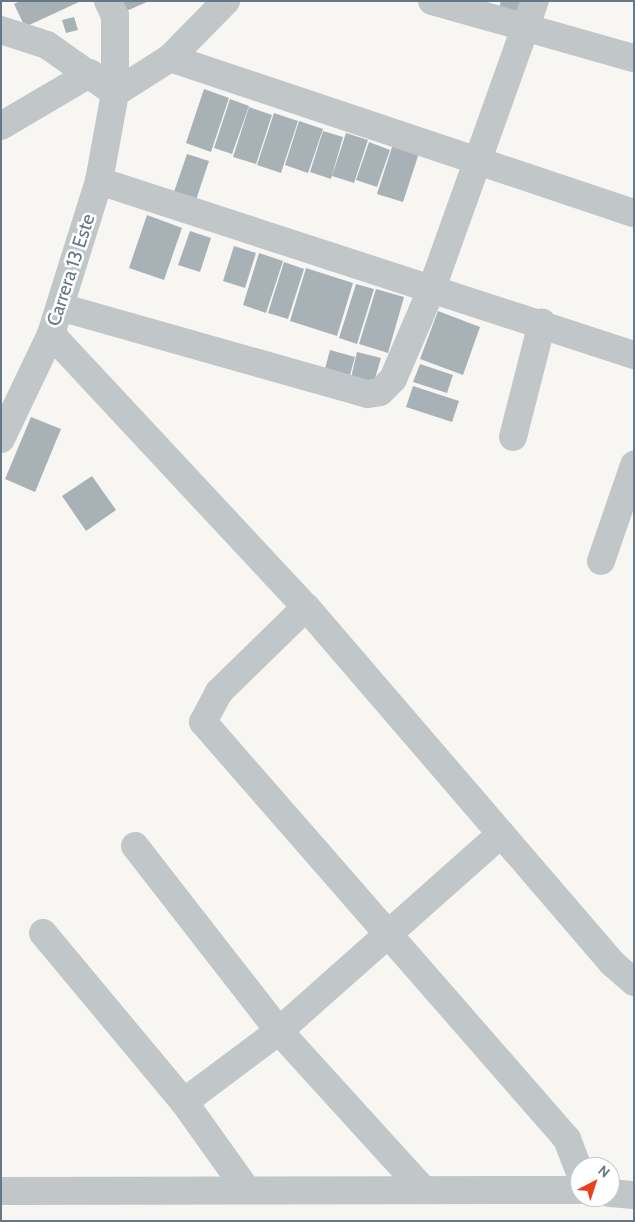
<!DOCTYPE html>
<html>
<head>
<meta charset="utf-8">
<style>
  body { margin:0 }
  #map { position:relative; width:635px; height:1222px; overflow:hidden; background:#f7f6f3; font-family:Cabin,sans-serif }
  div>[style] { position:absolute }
  .building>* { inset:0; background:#a8b2b6 }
  .minor>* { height:28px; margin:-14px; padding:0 14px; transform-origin:14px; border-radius:14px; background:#c1c7c9 }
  span { translate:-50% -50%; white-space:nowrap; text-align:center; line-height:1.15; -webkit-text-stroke:5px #fff; paint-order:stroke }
  .street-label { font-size:19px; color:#647985 }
  .frame { position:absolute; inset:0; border:2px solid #647985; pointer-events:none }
  .north { position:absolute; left:570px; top:1157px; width:50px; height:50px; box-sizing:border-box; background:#fff; border:1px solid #c1c9ce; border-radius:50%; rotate:40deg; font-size:14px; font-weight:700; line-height:20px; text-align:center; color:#647985 }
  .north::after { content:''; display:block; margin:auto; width:18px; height:22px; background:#eb401e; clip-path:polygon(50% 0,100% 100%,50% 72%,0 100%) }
</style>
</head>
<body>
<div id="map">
  <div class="building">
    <div style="clip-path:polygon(20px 1px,81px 1px,25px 27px,14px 4px)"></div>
    <div style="clip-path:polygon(116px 1px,149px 1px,122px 13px)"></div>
    <div style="clip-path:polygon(501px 1px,525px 1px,521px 13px,499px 8px)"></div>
    <div style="clip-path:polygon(74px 17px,78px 30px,66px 33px,62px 20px)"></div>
    <div style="clip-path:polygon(204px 89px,229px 98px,211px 152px,186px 143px)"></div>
    <div style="clip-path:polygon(230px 99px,249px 106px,232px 154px,214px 148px)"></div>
    <div style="clip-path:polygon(249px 107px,272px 115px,256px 164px,233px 157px)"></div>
    <div style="clip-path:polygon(274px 113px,298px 121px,281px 173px,257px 165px)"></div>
    <div style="clip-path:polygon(299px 121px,323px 129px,308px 173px,285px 165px)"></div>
    <div style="clip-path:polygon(323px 131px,343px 137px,331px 179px,310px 172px)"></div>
    <div style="clip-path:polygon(346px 133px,368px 140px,354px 183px,332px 176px)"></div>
    <div style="clip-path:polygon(369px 142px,390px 150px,377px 187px,356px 180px)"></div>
    <div style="clip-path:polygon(393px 144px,419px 153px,403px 202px,377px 194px)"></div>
    <div style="clip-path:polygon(187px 154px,209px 161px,196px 200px,174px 192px)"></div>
    <div style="clip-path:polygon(147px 215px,182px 228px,164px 280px,129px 268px)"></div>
    <div style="clip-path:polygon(190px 231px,211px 238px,200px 272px,178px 265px)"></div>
    <div style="clip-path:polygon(234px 246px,256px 253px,245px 288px,223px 281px)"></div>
    <div style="clip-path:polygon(259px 253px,283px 261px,266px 313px,243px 305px)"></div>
    <div style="clip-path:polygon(284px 262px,304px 269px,288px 319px,268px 313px)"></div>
    <div style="clip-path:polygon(306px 268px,353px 283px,337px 336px,290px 321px)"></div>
    <div style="clip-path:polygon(356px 284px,374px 289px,357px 344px,339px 338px)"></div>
    <div style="clip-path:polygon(376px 289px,404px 297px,388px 353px,359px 344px)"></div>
    <div style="clip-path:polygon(438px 311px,480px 327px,463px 375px,420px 359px)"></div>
    <div style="clip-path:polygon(330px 350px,355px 357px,347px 386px,322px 380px)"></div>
    <div style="clip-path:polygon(357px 352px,381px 358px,371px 392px,349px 386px)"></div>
    <div style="clip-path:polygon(420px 364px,453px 375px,447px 393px,413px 382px)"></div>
    <div style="clip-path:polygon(413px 386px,459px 401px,452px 422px,406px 407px)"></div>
    <div style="clip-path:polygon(31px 417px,61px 429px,35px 492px,5px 479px)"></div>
    <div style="clip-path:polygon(92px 476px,116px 510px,86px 531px,62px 496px)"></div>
  </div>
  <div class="minor">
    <div style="left:432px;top:1px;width:210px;rotate:15.8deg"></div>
    <div style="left:1px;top:30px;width:48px;rotate:18.1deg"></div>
    <div style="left:47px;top:45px;width:83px;rotate:35.2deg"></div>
    <div style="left:170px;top:58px;width:489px;rotate:18.5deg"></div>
    <div style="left:115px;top:93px;width:65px;rotate:-32.5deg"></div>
    <div style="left:170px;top:58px;width:80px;rotate:-45.5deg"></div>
    <div style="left:1px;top:126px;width:104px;rotate:-30.5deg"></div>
    <div style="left:99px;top:181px;width:563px;rotate:18.02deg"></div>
    <div style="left:60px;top:307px;width:320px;rotate:15.8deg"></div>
    <div style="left:368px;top:394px;width:12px;rotate:-9deg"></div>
    <div style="left:380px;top:392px;width:18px;rotate:-45deg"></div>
    <div style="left:393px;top:379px;width:99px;rotate:-66.8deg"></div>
    <div style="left:432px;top:288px;width:305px;rotate:-70.3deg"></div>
    <div style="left:51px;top:334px;width:374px;rotate:47deg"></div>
    <div style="left:306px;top:607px;width:469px;rotate:49.3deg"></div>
    <div style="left:612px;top:963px;width:29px;rotate:41deg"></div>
    <div style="left:513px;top:437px;width:118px;rotate:-75.7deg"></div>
    <div style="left:1px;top:439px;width:116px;rotate:-64.5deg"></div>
    <div style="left:51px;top:334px;width:160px;rotate:-72.6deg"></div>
    <div style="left:99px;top:181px;width:89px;rotate:-79.7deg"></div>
    <div style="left:115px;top:93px;width:77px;rotate:-90deg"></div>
    <div style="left:115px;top:16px;width:17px;rotate:-115deg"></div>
    <div style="left:601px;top:561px;width:102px;rotate:-71deg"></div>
    <div style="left:306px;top:607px;width:122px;rotate:135.7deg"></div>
    <div style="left:219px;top:692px;width:34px;rotate:118deg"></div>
    <div style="left:203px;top:722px;width:554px;rotate:48.88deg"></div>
    <div style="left:567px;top:1139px;width:36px;rotate:69deg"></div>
    <div style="left:135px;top:846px;width:234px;rotate:52.1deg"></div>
    <div style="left:279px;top:1031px;width:212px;rotate:47.7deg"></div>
    <div style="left:43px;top:933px;width:220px;rotate:50.2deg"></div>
    <div style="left:184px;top:1102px;width:107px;rotate:54.5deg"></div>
    <div style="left:184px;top:1102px;width:119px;rotate:-36.8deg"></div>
    <div style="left:279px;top:1031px;width:297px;rotate:-41.6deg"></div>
    <div style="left:1px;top:1191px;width:579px;rotate:-0.1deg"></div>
    <div style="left:610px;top:1193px;width:24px;rotate:5deg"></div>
  </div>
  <div class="street-label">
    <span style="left:71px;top:270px;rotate:-72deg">Carrera 13 Este</span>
  </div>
  <div class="frame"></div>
  <div class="north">N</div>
</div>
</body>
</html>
